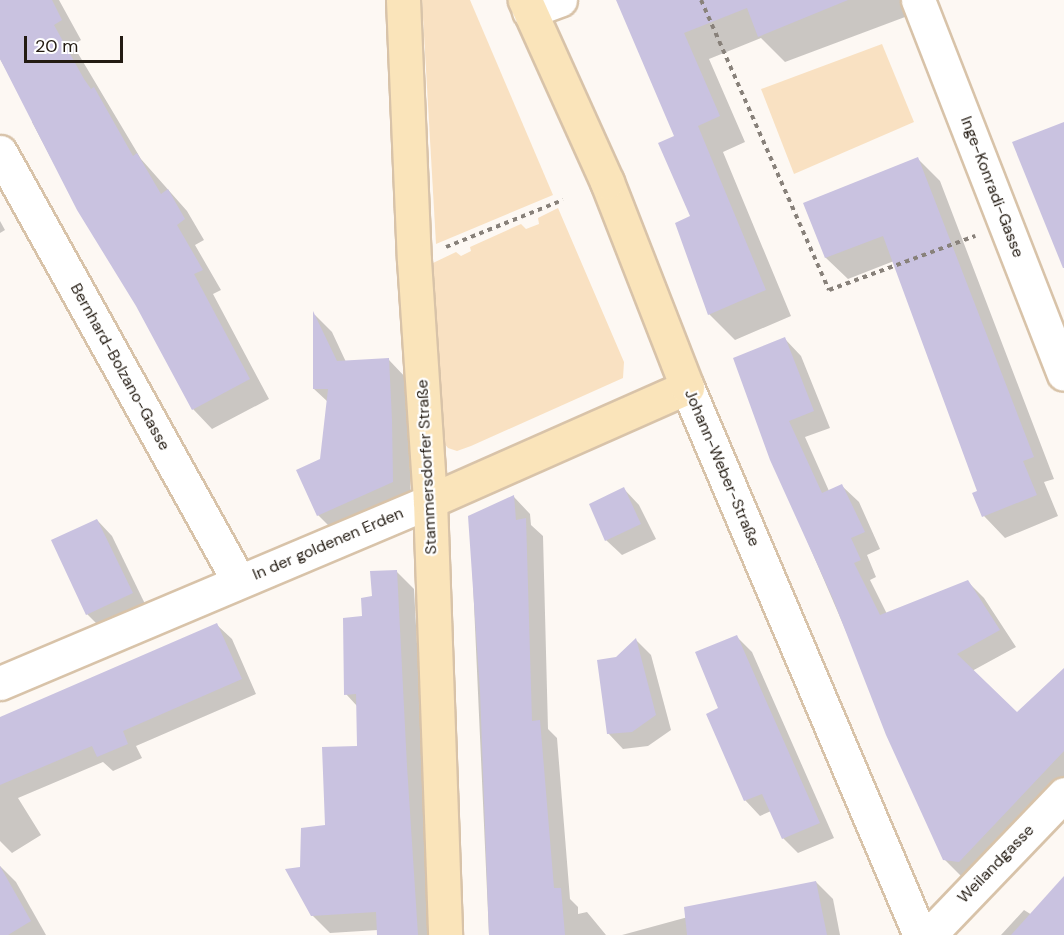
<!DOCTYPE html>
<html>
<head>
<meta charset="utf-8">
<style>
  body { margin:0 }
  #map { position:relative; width:1064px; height:935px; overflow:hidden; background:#fdf8f3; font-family:"DM Sans",sans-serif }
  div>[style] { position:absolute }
  .green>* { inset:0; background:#f9e1c2 }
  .shadow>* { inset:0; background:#0003 }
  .building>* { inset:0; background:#c9c2e0 }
  .path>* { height:4px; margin-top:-2px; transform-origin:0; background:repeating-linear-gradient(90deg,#88817a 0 4.5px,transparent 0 9px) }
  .roads { filter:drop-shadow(2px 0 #d8c3a9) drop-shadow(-2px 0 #d8c3a9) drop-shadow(0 2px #d8c3a9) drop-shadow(0 -2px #d8c3a9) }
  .minor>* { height:33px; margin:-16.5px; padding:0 16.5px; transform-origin:16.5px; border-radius:16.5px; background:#fff }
  .tertiary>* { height:33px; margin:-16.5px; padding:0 16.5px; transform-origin:16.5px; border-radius:16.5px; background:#fff }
  .secondary>* { height:33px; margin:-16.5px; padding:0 16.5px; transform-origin:16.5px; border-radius:16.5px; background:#fae4ba }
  span { translate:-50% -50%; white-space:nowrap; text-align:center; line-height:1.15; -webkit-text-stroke:4.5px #fff; paint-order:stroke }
  .street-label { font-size:16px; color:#231b12 }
  .scale { position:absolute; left:24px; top:36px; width:99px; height:27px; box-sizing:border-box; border:3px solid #231b12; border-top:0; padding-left:8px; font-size:18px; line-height:21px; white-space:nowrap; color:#231b12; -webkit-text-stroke:4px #fff; paint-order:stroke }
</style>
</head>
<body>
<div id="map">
  <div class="green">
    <div style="clip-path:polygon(422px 0,470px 0,553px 195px,436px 244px)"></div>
    <div style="clip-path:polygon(882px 44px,914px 122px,794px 174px,761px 89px)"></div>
    <div style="clip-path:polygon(558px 208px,624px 362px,623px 378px,471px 446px,457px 451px,448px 448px,443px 442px,433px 263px,456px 252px,461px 256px,471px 251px,470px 247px,521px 224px,526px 229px,539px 224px,538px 218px)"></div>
  </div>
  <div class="shadow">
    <div style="clip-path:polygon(0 0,59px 0,81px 40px,73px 45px,141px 159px,187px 211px,204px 240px,195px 245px,221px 290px,213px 294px,269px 399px,212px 429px,193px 409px,137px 305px,78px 209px,32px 122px,35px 120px,0 59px)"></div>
    <div style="clip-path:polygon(618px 0,908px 0,913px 14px,785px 62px,761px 38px,709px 59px,745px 142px,723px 152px,791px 316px,735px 340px,709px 314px,676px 136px)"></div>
    <div style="clip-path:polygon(918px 159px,940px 181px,1054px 479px,1044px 482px,1058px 516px,1005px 538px,984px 516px,979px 492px,894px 261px,848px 279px,826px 258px,805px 204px)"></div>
    <div style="clip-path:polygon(0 221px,5px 230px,0 233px)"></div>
    <div style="clip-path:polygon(315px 315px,332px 332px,346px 362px,389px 360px,407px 379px,411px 501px,336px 533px,318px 515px,328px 402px,314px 389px)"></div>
    <div style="clip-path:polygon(785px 339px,801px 356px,830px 428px,805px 437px,829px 491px,842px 486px,859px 502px,880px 549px,867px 555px,876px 577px,870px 580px,887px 614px,968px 582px,984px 598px,1016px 647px,972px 671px,1017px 714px,1064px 670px,1064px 786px,976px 878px,961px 876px,944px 859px,772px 459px)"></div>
    <div style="clip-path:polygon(624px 489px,639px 505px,656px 539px,622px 555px,606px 540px)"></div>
    <div style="clip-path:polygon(514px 497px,530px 514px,531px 525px,543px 536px,548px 729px,557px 738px,570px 899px,578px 907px,578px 914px,587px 912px,606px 935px,489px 935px,470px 517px)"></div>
    <div style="clip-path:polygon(97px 520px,112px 536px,147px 608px,102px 629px,87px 614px)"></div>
    <div style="clip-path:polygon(396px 571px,414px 589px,433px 935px,378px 935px,378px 930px,330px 933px,312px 915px,301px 868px,327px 827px,359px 747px,357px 706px,346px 694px,364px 617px,373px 597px)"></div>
    <div style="clip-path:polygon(217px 625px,232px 639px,256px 694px,136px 746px,142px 758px,113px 771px,103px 762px,18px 798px,41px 835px,12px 853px,0 841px,0 719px)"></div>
    <div style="clip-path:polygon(737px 637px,752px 652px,834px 838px,798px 853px,783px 838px,771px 811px,760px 816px,745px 800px)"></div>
    <div style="clip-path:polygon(636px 640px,651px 655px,671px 730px,648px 746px,623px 749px,608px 733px,616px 658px)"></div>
    <div style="clip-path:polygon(0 866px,16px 882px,46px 935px,0 935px)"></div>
    <div style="clip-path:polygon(1064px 879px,1064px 935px,1001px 935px,1024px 910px,1032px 915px)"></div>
    <div style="clip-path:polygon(816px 882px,833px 899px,840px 935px,622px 935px)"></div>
  </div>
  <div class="building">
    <div style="clip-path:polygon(0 0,52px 0,62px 20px,54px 25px,84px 79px,91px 89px,94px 87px,133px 156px,137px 153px,161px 194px,168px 189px,185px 219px,177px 225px,203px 270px,194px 274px,250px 379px,192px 410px,136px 306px,77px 210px,0 59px)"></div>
    <div style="clip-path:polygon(616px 0,848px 0,758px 37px,747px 8px,684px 33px,720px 116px,698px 126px,766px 290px,708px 315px,675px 223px,690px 216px,658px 143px,674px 136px)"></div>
    <div style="clip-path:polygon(1064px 122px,1064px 268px,1063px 268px,1012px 142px)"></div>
    <div style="clip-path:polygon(918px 157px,1034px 457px,1023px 461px,1037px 495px,982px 517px,972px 493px,977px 491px,883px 236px,825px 258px,803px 203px)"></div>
    <div style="clip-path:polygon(313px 311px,337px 361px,389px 358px,392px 420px,393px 482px,317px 516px,296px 470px,320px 459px,328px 389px,313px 389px)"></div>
    <div style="clip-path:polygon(785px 337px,814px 411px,789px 421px,822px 493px,842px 484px,865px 532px,851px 538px,861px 560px,854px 563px,880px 615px,968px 580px,1000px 630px,957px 654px,1017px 712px,1064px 668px,1064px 751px,959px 862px,943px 860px,886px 735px,833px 599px,770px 460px,733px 358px)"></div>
    <div style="clip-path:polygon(624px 487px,641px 524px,605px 541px,589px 504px)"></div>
    <div style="clip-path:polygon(514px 495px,516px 520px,526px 518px,532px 721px,540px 720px,554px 888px,561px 888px,565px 935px,489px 935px,480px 691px,468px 516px)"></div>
    <div style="clip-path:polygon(97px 519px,133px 593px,86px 615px,51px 540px)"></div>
    <div style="clip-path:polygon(397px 570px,407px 766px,418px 935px,377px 935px,376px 912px,311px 916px,285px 869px,300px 867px,301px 828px,325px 825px,322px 747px,357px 746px,356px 694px,344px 695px,343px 618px,362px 616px,361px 598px,372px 596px,370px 571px)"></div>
    <div style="clip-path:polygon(217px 623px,242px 679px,123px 731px,128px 744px,97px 757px,92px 746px,0 785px,0 717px)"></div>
    <div style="clip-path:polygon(737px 635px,820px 823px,782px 839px,762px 794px,744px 801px,706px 714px,718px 708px,695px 652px)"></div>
    <div style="clip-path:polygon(636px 638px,656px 715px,632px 732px,607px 734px,597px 660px,616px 657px)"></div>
    <div style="clip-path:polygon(0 866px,31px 921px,8px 935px,0 935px)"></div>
    <div style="clip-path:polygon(1064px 876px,1064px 935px,1011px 935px)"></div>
    <div style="clip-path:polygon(816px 881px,827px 935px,687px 935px,684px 907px)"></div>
  </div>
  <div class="path">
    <div style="left:701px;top:0;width:317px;rotate:66.2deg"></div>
    <div style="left:829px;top:290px;width:156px;rotate:-20.3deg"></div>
    <div style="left:446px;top:247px;width:126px;rotate:-21.9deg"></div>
  </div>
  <div class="roads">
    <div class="minor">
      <div style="left:918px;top:0;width:401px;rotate:68.7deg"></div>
      <div style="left:529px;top:11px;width:33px;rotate:-20deg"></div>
      <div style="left:0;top:152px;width:491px;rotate:60.9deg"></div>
      <div style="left:0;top:683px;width:467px;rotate:-22.9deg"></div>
      <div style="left:929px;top:935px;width:195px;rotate:-46.2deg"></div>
    </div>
    <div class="tertiary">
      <div style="left:687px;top:387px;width:595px;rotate:66.97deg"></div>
    </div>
    <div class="secondary">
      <div style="left:403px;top:0;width:260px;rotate:87.6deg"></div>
      <div style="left:414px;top:260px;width:242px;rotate:86.2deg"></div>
      <div style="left:430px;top:501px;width:434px;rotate:88deg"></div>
      <div style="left:430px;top:501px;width:281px;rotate:-23.9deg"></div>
      <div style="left:687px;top:387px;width:220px;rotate:-111.3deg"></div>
      <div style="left:607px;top:182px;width:200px;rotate:-114.3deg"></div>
    </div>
  </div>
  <div class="street-label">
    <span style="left:992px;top:187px;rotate:69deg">Inge-Konradi-Gasse</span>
    <span style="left:120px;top:367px;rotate:61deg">Bernhard-Bolzano-Gasse</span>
    <span style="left:427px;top:467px;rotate:-93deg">Stammersdorfer Straße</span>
    <span style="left:722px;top:468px;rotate:67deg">Johann-Weber-Straße</span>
    <span style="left:328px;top:544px;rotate:-23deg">In der goldenen Erden</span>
    <span style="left:996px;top:864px;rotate:-46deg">Weilandgasse</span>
  </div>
  <div class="scale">20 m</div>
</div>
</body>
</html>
